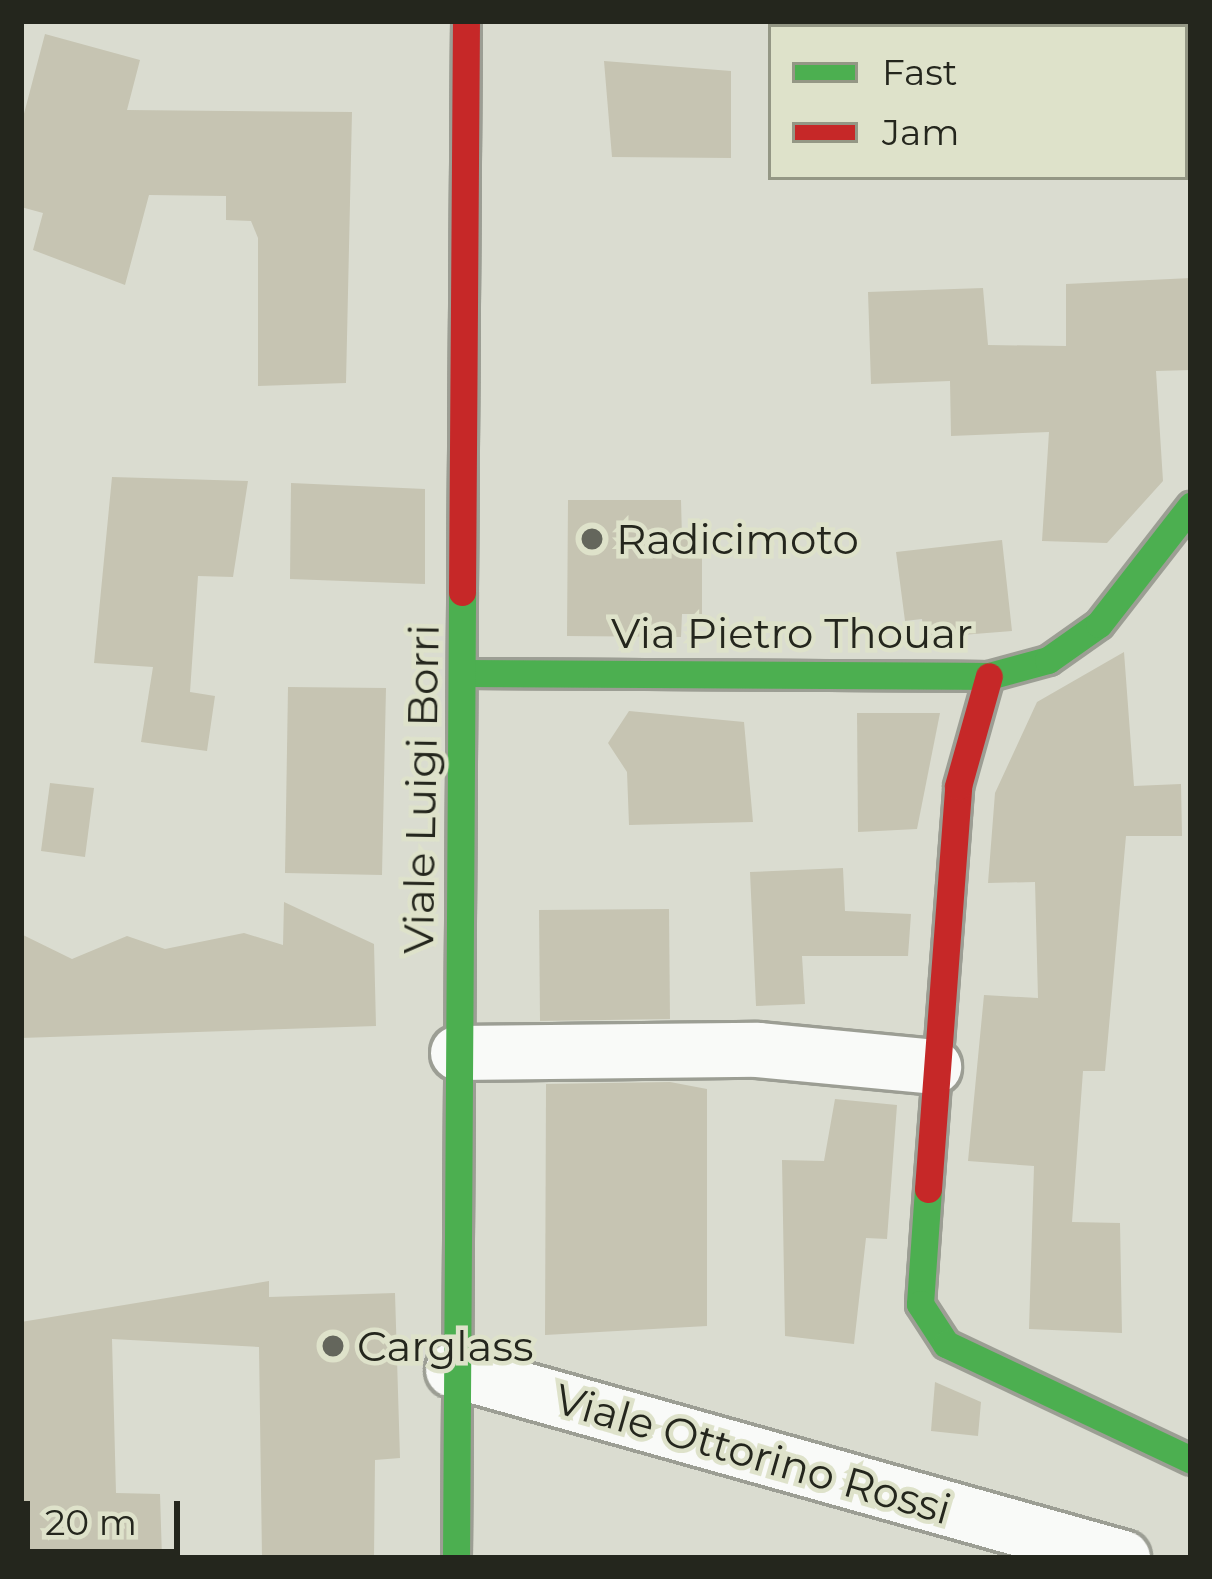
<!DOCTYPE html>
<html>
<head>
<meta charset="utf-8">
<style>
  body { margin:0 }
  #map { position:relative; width:1212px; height:1579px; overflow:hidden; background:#dadcd0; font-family:Montserrat,sans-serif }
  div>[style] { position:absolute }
  .building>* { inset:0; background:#c6c4b2 }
  .roads { filter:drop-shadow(3px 0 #9c9e94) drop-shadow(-3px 0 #9c9e94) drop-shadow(0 3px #9c9e94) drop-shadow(0 -3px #9c9e94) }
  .street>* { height:54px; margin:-27px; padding:0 27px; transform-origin:27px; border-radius:27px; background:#f9faf8 }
  .fast>* { height:27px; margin:-13.5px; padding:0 13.5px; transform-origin:13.5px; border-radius:13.5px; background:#4caf50 }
  .jam>* { height:27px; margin:-13.5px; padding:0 13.5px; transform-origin:13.5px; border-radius:13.5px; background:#c62828 }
  .dots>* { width:33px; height:33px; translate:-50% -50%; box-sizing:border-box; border:6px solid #dee2ca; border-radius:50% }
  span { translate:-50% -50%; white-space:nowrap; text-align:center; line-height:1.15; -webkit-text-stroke:9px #dee2ca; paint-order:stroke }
  .poi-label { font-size:42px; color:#24261d }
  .left { translate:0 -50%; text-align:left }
  .street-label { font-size:42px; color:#24261d }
  .frame { position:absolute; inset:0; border:24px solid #24261d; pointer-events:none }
  .legend { position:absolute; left:768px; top:24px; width:420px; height:156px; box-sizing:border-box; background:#dee2ca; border:3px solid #949785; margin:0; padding:15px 21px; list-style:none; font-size:36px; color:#24261d }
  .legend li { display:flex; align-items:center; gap:24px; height:60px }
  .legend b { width:60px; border:3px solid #949785 }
  .scale { position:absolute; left:24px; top:1501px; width:156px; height:54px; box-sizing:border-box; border:6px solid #24261d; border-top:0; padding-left:15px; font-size:36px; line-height:42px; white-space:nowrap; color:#24261d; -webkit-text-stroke:9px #dee2ca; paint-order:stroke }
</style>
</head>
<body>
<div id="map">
  <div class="building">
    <div style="clip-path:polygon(45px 34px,140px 60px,127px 110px,352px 112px,346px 383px,258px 386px,258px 238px,251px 221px,226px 220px,226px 196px,149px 195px,125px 285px,33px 250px,43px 213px,21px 207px,21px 125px)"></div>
    <div style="clip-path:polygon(604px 61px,731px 71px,731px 158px,612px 157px)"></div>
    <div style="clip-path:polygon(1191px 278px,1191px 370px,1156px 371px,1163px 481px,1107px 543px,1042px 541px,1049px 432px,951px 436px,950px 381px,871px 384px,868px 292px,983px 288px,988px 345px,1066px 346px,1066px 284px)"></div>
    <div style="clip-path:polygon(112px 477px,248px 481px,233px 577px,198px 576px,190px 692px,215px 696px,207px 751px,141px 742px,153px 667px,94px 663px)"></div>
    <div style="clip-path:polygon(291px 483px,425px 489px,425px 584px,290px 579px)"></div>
    <div style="clip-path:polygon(568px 500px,681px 500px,682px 538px,702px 538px,702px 614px,682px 614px,681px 637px,567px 636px)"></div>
    <div style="clip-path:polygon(1002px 540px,1012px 631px,924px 638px,922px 619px,905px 621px,896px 552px)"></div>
    <div style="clip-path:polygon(1124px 652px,1134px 786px,1181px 784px,1182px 836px,1126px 836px,1105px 1071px,1083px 1071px,1072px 1222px,1120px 1223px,1122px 1333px,1029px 1329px,1034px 1166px,968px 1161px,984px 995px,1038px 998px,1035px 882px,988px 883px,995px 793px,1037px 702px)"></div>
    <div style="clip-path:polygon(288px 687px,386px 688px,382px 875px,285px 873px)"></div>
    <div style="clip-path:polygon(629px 711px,744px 722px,753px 822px,629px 825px,627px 772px,608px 743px)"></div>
    <div style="clip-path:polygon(857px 713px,940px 713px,917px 829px,858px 832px)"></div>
    <div style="clip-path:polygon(50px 783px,94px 788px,85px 857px,41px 851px)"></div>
    <div style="clip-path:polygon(843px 868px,845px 911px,911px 914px,908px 956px,802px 956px,805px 1004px,756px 1006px,750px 872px)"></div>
    <div style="clip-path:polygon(284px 902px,374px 944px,376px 1026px,21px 1038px,21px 934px,72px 959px,127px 936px,165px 949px,244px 933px,283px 945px)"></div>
    <div style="clip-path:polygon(669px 909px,670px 1019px,540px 1021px,539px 910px)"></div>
    <div style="clip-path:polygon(670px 1082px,707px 1089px,707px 1326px,545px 1335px,546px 1084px)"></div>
    <div style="clip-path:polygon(835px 1099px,897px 1105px,887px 1239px,866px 1238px,854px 1344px,785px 1336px,782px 1160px,824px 1161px)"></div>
    <div style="clip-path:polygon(269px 1281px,269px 1297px,395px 1293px,400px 1458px,375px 1460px,374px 1558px,262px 1558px,259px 1347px,112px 1339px,116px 1493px,160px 1494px,162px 1558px,21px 1558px,21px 1322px)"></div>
    <div style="clip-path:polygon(935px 1382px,981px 1402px,978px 1436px,931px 1431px)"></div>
  </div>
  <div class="roads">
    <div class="street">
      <div style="left:458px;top:1053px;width:300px;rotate:-0.6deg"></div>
      <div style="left:758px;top:1050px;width:177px;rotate:5.5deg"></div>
      <div style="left:453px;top:1370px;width:696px;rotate:15.67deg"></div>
    </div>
    <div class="fast">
      <div style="left:465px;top:673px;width:524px;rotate:0.33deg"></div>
      <div style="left:989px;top:676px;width:61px;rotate:-15.2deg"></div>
      <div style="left:1048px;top:660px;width:62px;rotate:-35.2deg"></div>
      <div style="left:1099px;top:624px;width:150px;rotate:-52.1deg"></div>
      <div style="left:928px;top:1189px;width:115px;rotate:94deg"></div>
      <div style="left:920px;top:1304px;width:48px;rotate:57deg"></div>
      <div style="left:946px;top:1344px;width:271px;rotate:25.3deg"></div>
      <div style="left:456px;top:1558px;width:966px;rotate:-89.64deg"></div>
    </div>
    <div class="jam">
      <div style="left:462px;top:592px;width:571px;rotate:-89.6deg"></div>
      <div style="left:928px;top:1189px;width:404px;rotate:-85.7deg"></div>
      <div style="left:958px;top:786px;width:114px;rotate:-74.3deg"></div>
    </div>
  </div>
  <div class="dots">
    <div style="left:592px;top:539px;background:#64665c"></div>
    <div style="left:333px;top:1346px;background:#64665c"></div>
  </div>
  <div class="poi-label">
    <span class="left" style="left:616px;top:539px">Radicimoto</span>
    <span class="left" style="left:357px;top:1346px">Carglass</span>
  </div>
  <div class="street-label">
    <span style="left:792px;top:633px">Via Pietro Thouar</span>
    <span style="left:421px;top:789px;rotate:-89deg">Viale Luigi Borri</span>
    <span style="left:753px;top:1454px;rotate:16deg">Viale Ottorino Rossi</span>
  </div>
  <div class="frame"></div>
  <ul class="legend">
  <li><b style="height:15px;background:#4caf50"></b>Fast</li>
  <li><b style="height:15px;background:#c62828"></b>Jam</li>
  </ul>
  <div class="scale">20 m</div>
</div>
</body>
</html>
